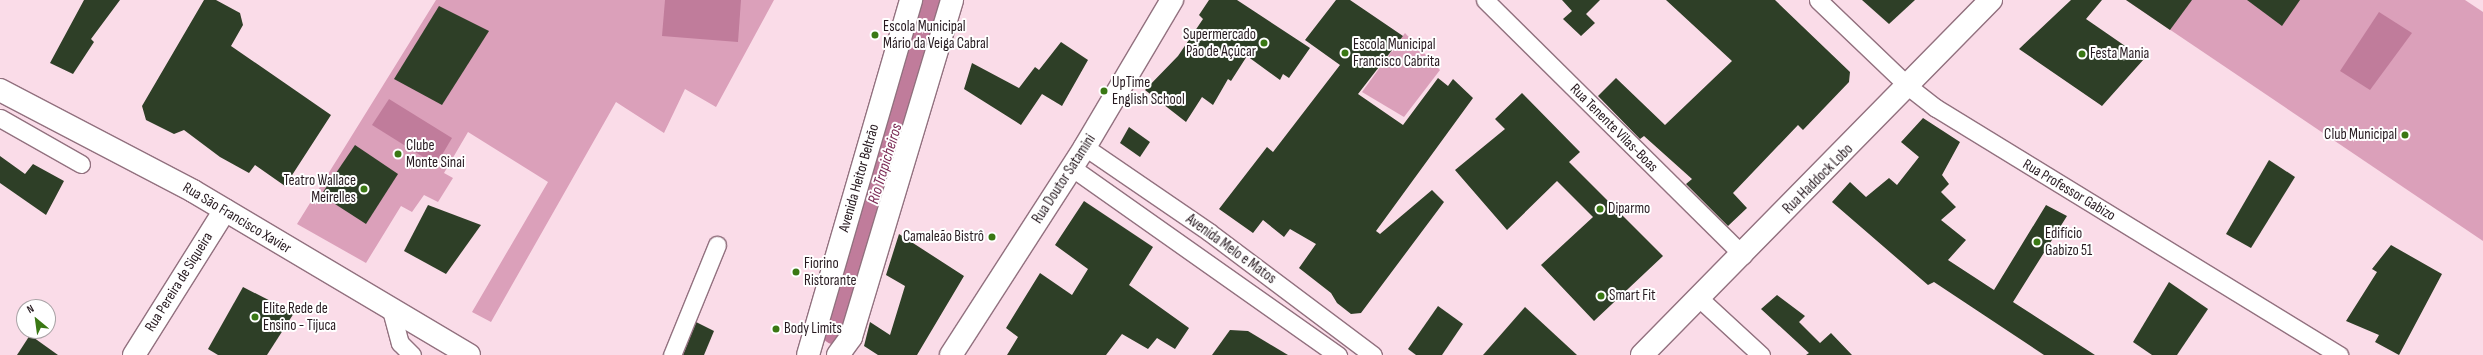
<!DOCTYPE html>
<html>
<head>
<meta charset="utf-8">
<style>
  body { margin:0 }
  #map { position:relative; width:2483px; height:355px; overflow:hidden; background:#fadce8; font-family:"Sofia Sans Condensed",sans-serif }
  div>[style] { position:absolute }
  .green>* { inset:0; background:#dba0ba }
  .water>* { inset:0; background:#c07c9b }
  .river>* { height:36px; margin:-18px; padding:0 18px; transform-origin:18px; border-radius:18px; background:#c07c9b }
  .building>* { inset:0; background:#2e3f27 }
  .roads { filter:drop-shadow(1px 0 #92717f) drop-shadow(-1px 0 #92717f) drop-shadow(0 1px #92717f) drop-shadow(0 -1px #92717f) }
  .street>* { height:17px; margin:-8.5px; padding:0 8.5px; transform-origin:8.5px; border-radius:8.5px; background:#fff }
  .secondary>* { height:22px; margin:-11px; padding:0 11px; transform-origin:11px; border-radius:11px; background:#fff }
  .dots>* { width:11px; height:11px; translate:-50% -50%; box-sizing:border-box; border:2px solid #fff; border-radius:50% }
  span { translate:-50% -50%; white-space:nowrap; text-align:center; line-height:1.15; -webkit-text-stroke:4px #fff; paint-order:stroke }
  .poi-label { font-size:15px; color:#271a20 }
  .left { translate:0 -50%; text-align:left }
  .right { translate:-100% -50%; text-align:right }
  .street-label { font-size:15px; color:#271a20 }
  .water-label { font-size:16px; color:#7a2953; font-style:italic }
  .north { position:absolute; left:16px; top:299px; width:40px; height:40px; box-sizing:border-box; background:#fff; border:1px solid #a9a3a6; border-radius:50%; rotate:331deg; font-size:11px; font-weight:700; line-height:16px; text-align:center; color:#271a20 }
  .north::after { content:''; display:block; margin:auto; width:14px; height:18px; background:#3a7814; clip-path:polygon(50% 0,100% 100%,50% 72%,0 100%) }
</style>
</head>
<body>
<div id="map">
  <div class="green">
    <div style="clip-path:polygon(436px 0,774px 0,716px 107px,685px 89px,664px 133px,616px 102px,491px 322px,472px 312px,548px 182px,468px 132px,444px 173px,453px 178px,438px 202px,424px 195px,412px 212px,401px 206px,366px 263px,297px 224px)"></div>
    <div style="clip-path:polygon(2126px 0,2465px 0,2483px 12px,2483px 241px)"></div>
    <div style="clip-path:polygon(1405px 33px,1440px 70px,1404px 117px,1362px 92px)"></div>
  </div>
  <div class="water">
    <div style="clip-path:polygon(665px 0,741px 0,738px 42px,662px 36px)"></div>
    <div style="clip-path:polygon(2379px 12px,2412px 33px,2370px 90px,2340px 71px)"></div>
    <div style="clip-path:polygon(389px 99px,452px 138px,436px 165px,372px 125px)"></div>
  </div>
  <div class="river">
    <div style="left:837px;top:327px;width:341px;rotate:-73.3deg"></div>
  </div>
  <div class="building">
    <div style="clip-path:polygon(84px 0,120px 0,91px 39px,94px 42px,73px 74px,50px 63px)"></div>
    <div style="clip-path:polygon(204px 0,216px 0,240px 13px,243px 25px,231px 46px,331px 115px,285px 186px,255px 165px,249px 173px,220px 157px,184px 130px,174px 134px,146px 120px,142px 106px)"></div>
    <div style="clip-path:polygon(1209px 0,1237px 0,1310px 48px,1289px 78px,1283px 74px,1280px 80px,1247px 56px,1231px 81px,1228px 79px,1213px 105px,1202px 97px,1186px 122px,1145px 90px,1178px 56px,1203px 19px,1199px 15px)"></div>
    <div style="clip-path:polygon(1336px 0,1350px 0,1403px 36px,1358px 94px,1403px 125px,1438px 78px,1448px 86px,1453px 79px,1473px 98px,1376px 231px,1380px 234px,1432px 190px,1444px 202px,1361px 313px,1351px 314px,1337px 303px,1331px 293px,1299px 268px,1316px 244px,1290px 229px,1284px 237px,1263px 220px,1253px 233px,1219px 209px,1267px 147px,1273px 152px,1340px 65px,1305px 40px)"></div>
    <div style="clip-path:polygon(1562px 0,1600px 0,1586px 14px,1595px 23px,1581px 36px,1563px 19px,1572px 11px)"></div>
    <div style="clip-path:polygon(1666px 0,1775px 0,1850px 72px,1849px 82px,1803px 130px,1798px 125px,1733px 193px,1747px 208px,1728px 226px,1686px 184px,1692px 179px,1644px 136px,1640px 139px,1598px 96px,1616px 78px,1665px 125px,1732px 61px)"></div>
    <div style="clip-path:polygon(1862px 0,1915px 0,1889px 24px)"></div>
    <div style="clip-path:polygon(2071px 0,2102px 0,2086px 19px,2144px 59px,2102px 106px,2019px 49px)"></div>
    <div style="clip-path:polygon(2126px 0,2192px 0,2170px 30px)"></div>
    <div style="clip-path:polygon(2247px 0,2300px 0,2282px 26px)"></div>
    <div style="clip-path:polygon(439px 6px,489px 31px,442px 105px,394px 79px)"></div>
    <div style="clip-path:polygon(1061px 42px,1088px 60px,1062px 106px,1042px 94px,1021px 125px,964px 89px,972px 63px,1019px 88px,1035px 67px,1039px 70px)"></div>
    <div style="clip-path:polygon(1522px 93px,1580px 152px,1569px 162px,1663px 256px,1594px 321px,1541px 265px,1593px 217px,1557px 181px,1507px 230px,1455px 170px,1505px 129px,1495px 119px)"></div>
    <div style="clip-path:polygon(1923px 118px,1960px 142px,1942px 175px,1949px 184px,1941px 192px,1956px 207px,1941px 220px,1966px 240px,1948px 260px,1994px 290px,2046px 205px,2067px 216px,2013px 302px,2095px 355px,2044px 355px,1934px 282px,1928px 285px,1832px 202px,1850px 182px,1866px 197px,1889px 178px,1897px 185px,1919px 157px,1901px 142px)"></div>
    <div style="clip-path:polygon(1129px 127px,1150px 142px,1140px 157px,1120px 143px)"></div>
    <div style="clip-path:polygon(355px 145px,398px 174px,366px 224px,321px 195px)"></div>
    <div style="clip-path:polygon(0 156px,25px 174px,33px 164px,64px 181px,46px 215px,0 183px)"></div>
    <div style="clip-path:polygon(2269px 160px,2295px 177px,2251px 248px,2226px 234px)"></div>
    <div style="clip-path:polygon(1084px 201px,1153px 247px,1129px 285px,1189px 328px,1175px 349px,1157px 338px,1148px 349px,1122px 334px,1106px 355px,1007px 355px,1018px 337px,1006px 328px,1040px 273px,1072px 295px,1088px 269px,1055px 245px)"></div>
    <div style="clip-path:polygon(428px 205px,481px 225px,446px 274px,404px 251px)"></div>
    <div style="clip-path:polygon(899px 234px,964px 276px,917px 355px,878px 355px,864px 346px,870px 322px,890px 335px,905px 286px,886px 275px)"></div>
    <div style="clip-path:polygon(2391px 245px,2442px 274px,2399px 355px,2375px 342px,2379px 335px,2346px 321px,2377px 272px,2372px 269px)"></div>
    <div style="clip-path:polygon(2169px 282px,2208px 309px,2177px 355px,2152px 355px,2133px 342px)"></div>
    <div style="clip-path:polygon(243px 287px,294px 313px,267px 355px,218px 355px,208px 349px)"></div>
    <div style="clip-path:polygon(1777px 295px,1805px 316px,1799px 322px,1820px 343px,1831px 333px,1852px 355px,1806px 355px,1809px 353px,1761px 309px)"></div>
    <div style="clip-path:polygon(1438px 306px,1463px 324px,1442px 355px,1416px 355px,1408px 349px)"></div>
    <div style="clip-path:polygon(1525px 307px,1577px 355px,1483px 355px)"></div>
    <div style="clip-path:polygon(696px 322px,714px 331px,704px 355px,683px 355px)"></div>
    <div style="clip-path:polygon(1230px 330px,1248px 331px,1288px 355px,1212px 355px)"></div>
    <div style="clip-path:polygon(30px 335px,58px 355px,17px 355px)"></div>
  </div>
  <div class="roads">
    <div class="street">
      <div style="left:1485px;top:0;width:363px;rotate:44.7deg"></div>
      <div style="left:1818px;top:0;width:126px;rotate:43.7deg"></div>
      <div style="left:1909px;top:87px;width:34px;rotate:38deg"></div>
      <div style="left:1936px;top:108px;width:473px;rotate:31.5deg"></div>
      <div style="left:0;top:118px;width:93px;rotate:29.6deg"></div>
      <div style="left:1085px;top:147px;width:150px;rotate:34.4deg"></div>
      <div style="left:1209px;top:232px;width:205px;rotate:36.9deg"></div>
      <div style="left:1071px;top:167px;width:327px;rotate:35.2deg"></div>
      <div style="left:1700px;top:299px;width:83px;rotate:42.6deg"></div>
      <div style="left:391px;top:310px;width:34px;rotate:75deg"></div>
      <div style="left:400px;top:343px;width:17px;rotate:45deg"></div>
      <div style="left:672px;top:355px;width:119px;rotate:-67.8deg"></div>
    </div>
    <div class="secondary">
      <div style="left:0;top:90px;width:218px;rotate:27.6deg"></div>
      <div style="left:193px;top:191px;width:321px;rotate:30.7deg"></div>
      <div style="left:134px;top:355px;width:171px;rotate:-57.9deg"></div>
      <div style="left:808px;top:355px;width:370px;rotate:-73.8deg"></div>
      <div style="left:838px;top:355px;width:22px;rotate:-54deg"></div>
      <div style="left:851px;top:337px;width:352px;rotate:-73.3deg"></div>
      <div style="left:951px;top:355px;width:247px;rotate:-57.2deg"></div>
      <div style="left:1085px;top:147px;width:171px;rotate:-59.4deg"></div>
      <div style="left:1642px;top:355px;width:498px;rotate:-45.5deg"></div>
    </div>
  </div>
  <div class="dots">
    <div style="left:875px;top:35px;background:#3a7814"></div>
    <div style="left:1264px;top:43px;background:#3a7814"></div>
    <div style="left:1345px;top:53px;background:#3a7814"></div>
    <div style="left:2082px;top:54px;background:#3a7814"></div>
    <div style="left:1104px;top:91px;background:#3a7814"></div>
    <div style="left:2405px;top:135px;background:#3a7814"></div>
    <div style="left:398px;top:154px;background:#3a7814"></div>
    <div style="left:364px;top:189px;background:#3a7814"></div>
    <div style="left:1600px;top:209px;background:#3a7814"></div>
    <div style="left:992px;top:237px;background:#3a7814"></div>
    <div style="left:2037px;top:242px;background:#3a7814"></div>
    <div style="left:796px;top:272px;background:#3a7814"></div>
    <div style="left:1601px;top:296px;background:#3a7814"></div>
    <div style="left:255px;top:317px;background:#3a7814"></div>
    <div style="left:776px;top:329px;background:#3a7814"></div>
  </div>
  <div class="poi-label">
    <span class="left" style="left:883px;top:35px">Escola Municipal<br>Mário da Veiga Cabral</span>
    <span class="right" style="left:1256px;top:43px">Supermercado<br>Pão de Açúcar</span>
    <span class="left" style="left:1353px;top:53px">Escola Municipal<br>Francisco Cabrita</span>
    <span class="left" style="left:2090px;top:54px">Festa Mania</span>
    <span class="left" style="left:1112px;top:91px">UpTime<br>English School</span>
    <span class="right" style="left:2397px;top:135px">Club Municipal</span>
    <span class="left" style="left:406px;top:154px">Clube<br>Monte Sinai</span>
    <span class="right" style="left:356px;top:189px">Teatro Wallace<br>Meirelles</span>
    <span class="left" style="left:1608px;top:209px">Diparmo</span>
    <span class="left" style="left:2045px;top:242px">Edifício<br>Gabizo 51</span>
    <span class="right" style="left:984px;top:237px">Camaleão Bistrô</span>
    <span class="left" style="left:804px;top:272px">Fiorino<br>Ristorante</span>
    <span class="left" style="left:1609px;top:296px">Smart Fit</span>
    <span class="left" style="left:263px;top:317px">Elite Rede de<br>Ensino - Tijuca</span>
    <span class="left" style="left:784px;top:329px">Body Limits</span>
  </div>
  <div class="street-label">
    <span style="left:1614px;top:128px;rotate:45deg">Rua Tenente Vilas-Boas</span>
    <span style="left:859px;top:178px;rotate:-74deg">Avenida Heitor Beltrão</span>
    <span style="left:1064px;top:179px;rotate:-57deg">Rua Doutor Satamini</span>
    <span style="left:1818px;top:179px;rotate:-45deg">Rua Haddock Lobo</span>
    <span style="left:2069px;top:190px;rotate:31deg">Rua Professor Gabizo</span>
    <span style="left:237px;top:218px;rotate:31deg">Rua São Francisco Xavier</span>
    <span style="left:1231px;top:249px;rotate:36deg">Avenida Melo e Matos</span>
    <span style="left:179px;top:282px;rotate:-58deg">Rua Pereira de Siqueira</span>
  </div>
  <div class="water-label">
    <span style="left:886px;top:164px;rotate:-73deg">Rio Trapicheiros</span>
  </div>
  <div class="north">N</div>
</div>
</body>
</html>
